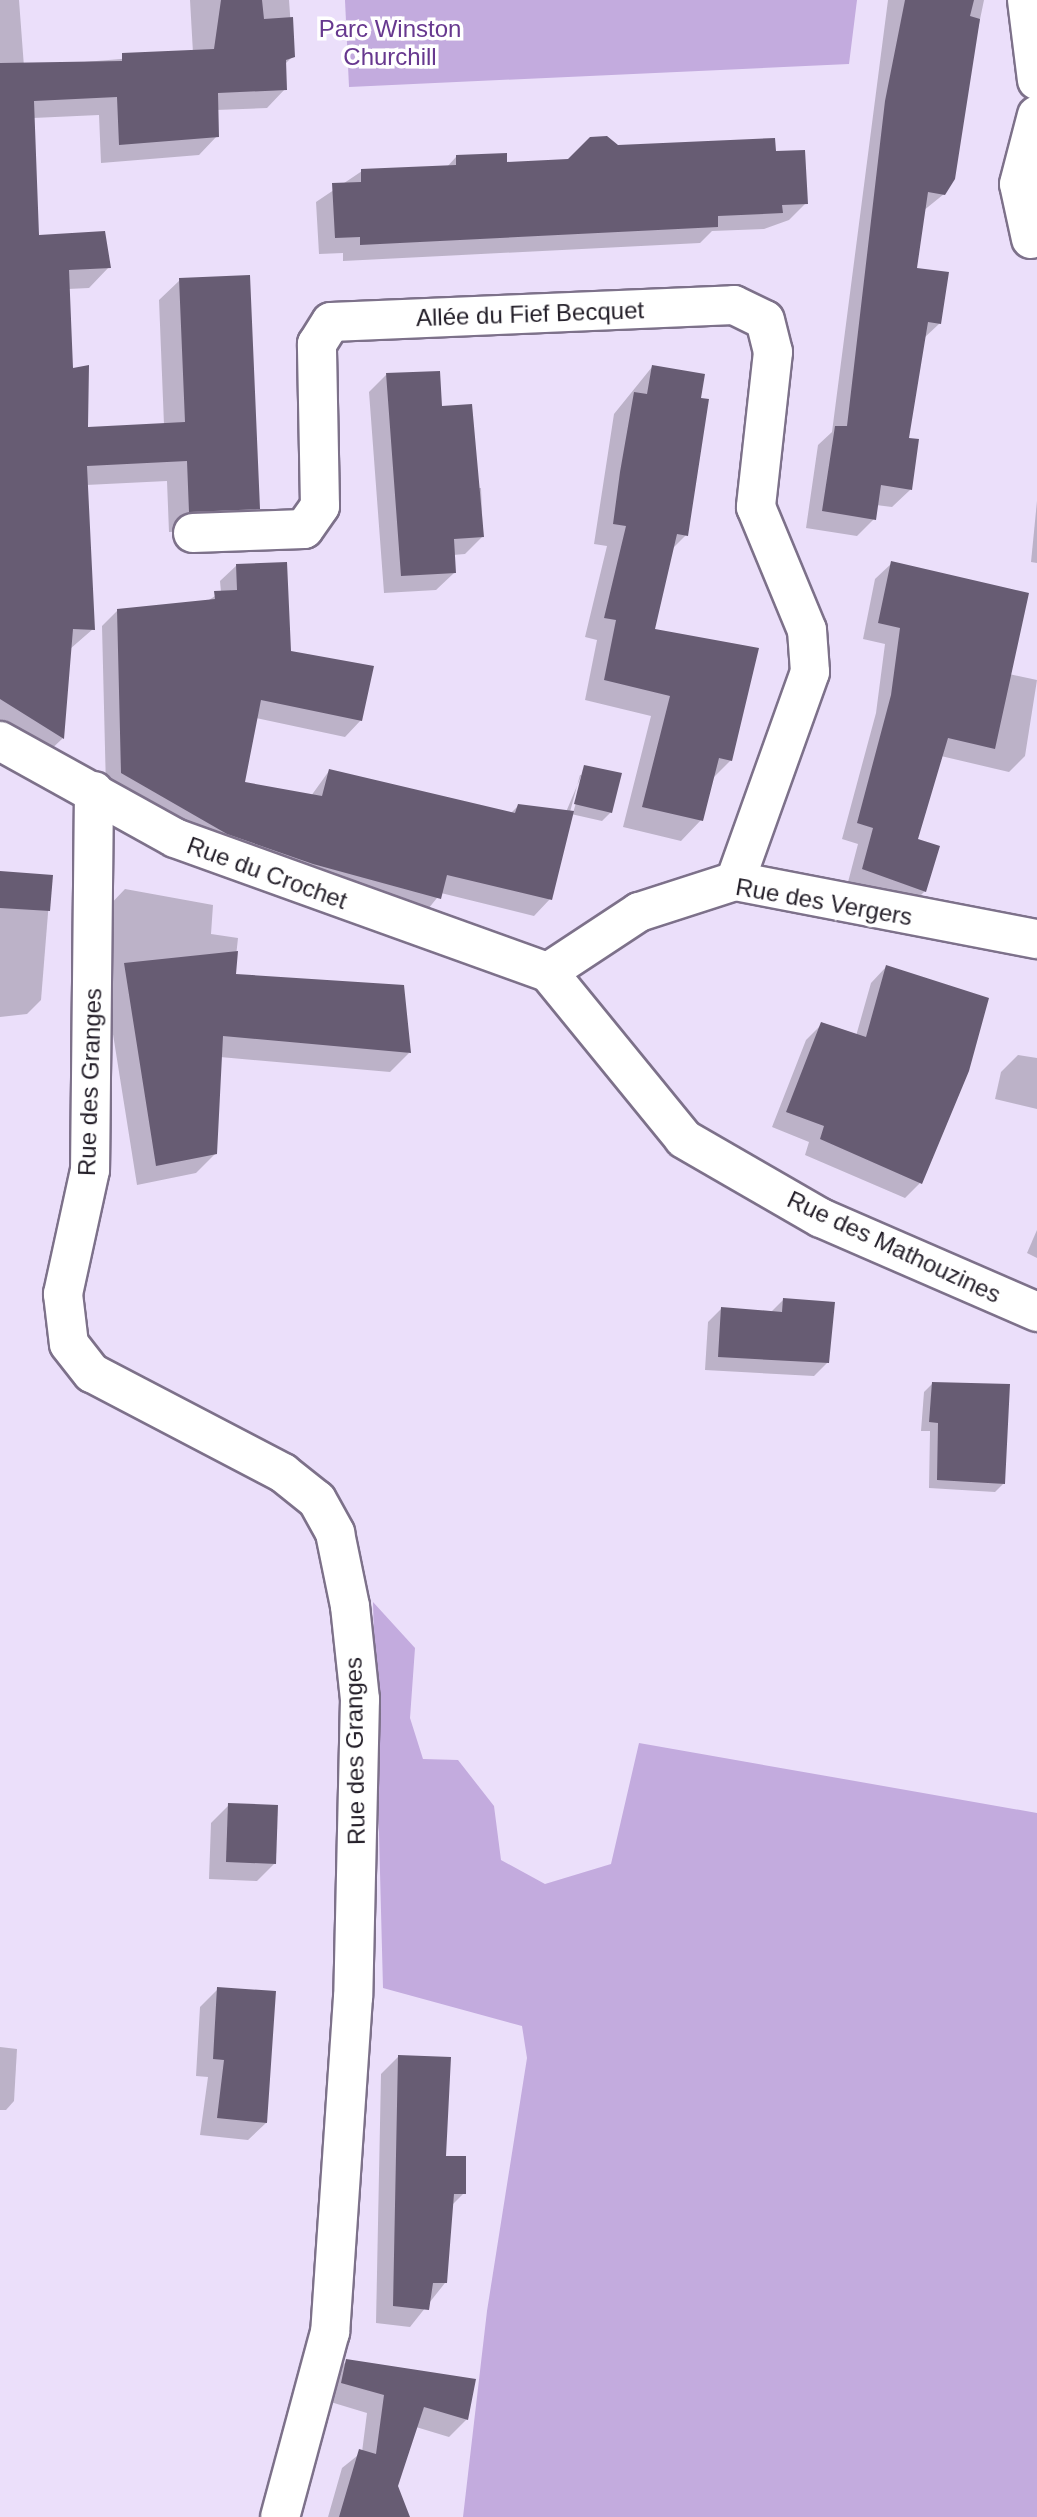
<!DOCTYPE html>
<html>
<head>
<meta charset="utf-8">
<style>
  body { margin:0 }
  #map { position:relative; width:1037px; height:2517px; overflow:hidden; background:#ebdffa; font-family:Helvetica,sans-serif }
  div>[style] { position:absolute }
  .green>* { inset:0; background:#c3abde }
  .shadow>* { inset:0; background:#0003 }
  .building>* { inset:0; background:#675c73 }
  .roads { filter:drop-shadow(2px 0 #7d718a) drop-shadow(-2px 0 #7d718a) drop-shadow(0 2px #7d718a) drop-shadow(0 -2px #7d718a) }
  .minor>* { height:38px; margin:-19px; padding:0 19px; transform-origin:19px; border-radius:19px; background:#fff }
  span { translate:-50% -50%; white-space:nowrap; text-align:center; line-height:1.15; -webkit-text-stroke:7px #fff; paint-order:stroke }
  .park-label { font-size:24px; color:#67388f }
  .street-label { font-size:24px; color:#241f29 }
</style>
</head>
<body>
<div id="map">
  <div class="green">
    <div style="clip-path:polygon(345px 0,857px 0,849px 64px,349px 87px)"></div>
    <div style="clip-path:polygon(373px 1602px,415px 1648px,410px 1718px,423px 1759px,458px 1760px,494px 1806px,501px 1860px,545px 1884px,611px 1864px,639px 1743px,1037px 1813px,1037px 2517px,463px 2517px,487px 2311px,527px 2058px,522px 2026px,383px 1988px)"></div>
  </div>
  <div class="shadow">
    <div style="clip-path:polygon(0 0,19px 0,24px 67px,193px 53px,190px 0,289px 0,293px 56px,284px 65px,285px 89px,267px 108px,216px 110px,217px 136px,199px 155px,101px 163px,99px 115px,33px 118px,37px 236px,109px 267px,89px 288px,68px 289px,71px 370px,86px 429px,164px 425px,159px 300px,180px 280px,258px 508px,237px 529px,169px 532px,167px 481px,86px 485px,93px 629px,70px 649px,63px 738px,42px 758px,0 732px)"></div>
    <div style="clip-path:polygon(888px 0,984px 0,944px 194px,923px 211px,915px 270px,940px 323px,923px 339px,907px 439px,910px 490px,892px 507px,876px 505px,874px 519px,857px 536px,806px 528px,818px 445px,832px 432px)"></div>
    <div style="clip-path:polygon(617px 146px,806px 203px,789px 220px,764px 229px,712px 231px,700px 243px,343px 261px,343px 253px,319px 254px,316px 202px,362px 171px,446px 168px,456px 157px,506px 164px,569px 160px)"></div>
    <div style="clip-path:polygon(652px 367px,686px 535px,672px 549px,653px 630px,731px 760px,711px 780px,701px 820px,681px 841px,623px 827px,651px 716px,585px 700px,597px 640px,585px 637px,607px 546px,594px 544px,614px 414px)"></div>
    <div style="clip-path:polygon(386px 375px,440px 407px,473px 488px,481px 488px,483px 536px,465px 554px,453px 555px,454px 573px,436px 590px,384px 593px,369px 392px)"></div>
    <div style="clip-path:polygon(1037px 501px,1037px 563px,1031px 562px)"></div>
    <div style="clip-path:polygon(892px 563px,1009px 674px,1037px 680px,1025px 756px,1009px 772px,941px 756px,916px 840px,925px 891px,909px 907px,847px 886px,858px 844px,842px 839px,876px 713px,885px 644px,863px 639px,875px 579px)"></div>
    <div style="clip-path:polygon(evenodd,237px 565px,290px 652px,361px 720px,345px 737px,256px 718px,243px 783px,311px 796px,329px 771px,510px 814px,518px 806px,566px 812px,585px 767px,611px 812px,602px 821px,571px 814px,550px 899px,534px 916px,441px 893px,424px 914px,211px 849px,106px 789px,102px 626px,118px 610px,206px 602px,221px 592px,220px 581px,237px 565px,580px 775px,584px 775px,573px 813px,570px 812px,580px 775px)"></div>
    <div style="clip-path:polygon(0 873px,51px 876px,41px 1000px,27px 1014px,0 1017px)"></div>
    <div style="clip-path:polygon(125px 889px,213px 905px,211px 934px,238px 938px,234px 975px,409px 1053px,390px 1072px,220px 1057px,216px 1153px,196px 1173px,137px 1185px,105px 984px,106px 909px)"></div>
    <div style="clip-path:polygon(886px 967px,920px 1183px,905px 1198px,805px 1155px,809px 1142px,772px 1127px,806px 1040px,822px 1024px,856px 1036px,871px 983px)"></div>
    <div style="clip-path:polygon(1018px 1055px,1037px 1058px,1037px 1109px,995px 1099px,1001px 1072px)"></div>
    <div style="clip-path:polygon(1037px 1230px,1037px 1258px,1027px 1253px)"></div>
    <div style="clip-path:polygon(784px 1299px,828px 1362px,814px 1376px,705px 1370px,708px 1322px,722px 1308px,771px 1312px)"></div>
    <div style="clip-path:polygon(933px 1383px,1004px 1483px,995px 1492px,929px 1488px,930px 1431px,921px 1431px,924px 1392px)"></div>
    <div style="clip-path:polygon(229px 1805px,275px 1863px,257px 1881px,209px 1879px,211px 1823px)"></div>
    <div style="clip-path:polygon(218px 1989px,266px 2123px,248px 2140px,200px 2135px,208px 2077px,196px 2076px,200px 2007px)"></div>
    <div style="clip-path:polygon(0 2047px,17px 2049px,14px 2101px,6px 2110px,0 2110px)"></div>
    <div style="clip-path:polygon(398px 2057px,464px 2193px,452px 2205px,445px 2283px,410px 2327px,376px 2323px,381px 2074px)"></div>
    <div style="clip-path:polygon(347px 2361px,467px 2419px,449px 2437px,416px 2427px,396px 2486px,408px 2517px,328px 2517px,342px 2468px,362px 2452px,367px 2413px,324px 2400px,329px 2378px)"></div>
  </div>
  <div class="building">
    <div style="clip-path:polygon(221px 0,262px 0,264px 19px,293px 17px,295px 57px,286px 60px,287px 90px,218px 93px,219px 137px,119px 145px,117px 97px,34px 101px,39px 235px,105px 231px,111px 268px,69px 270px,73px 368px,89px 365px,88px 427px,185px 422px,179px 278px,250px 275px,260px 509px,189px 512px,187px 461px,87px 466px,95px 630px,73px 629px,64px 739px,0 699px,0 63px,122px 61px,122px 53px,214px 49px)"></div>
    <div style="clip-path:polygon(905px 0,974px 0,970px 16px,980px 19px,955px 179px,945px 195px,928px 192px,917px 268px,949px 272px,941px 324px,928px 322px,909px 438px,919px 439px,912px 490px,881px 485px,876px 520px,822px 511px,835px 426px,847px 426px,885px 101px)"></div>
    <div style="clip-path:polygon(607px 136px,618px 145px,775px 138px,776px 151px,805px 150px,808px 204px,782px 205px,783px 213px,718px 216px,718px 227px,360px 245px,360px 237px,335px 238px,332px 183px,361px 182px,361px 169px,456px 165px,456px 155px,507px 153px,507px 162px,568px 159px,590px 137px)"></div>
    <div style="clip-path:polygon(652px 365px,705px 374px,701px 398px,709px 399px,688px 536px,677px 534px,655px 629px,759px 648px,732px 761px,719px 758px,703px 821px,642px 807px,670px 696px,604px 680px,616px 620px,604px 618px,626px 526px,613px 524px,620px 472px,634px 392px,647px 394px)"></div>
    <div style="clip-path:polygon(440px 371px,442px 406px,472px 404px,484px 537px,454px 539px,456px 573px,401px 576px,386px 373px)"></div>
    <div style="clip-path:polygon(891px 561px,1029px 593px,995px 749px,948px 738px,918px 839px,940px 846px,926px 892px,862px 869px,873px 828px,857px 823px,891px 695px,900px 628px,878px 623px)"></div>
    <div style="clip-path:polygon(287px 562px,291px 651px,374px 666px,362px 721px,261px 700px,245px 782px,322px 796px,329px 769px,515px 813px,518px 804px,574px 811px,552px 900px,447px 875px,441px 899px,313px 864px,227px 834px,121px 773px,117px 609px,215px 599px,214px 591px,237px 590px,236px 564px)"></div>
    <div style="clip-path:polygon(584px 765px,622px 773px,612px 813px,574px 804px)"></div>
    <div style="clip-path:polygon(0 871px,53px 875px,50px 911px,0 908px)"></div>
    <div style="clip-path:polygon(238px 951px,236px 974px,404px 985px,411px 1053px,223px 1036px,217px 1154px,156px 1166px,124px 963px)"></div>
    <div style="clip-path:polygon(886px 965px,989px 998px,969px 1071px,922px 1184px,820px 1139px,824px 1126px,786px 1112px,821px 1022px,866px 1037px)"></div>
    <div style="clip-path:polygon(783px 1298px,835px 1302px,829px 1363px,718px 1357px,721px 1307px,782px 1312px)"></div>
    <div style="clip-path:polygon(932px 1382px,1010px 1384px,1005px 1484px,937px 1480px,938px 1423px,929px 1422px)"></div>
    <div style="clip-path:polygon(228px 1803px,278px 1805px,276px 1864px,226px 1862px)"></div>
    <div style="clip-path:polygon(217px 1987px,276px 1991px,267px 2123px,217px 2118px,224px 2060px,213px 2059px)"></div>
    <div style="clip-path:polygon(398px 2055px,451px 2057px,446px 2156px,466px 2156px,466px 2194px,454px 2194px,447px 2283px,433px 2283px,429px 2310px,393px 2306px)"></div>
    <div style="clip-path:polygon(346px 2359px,476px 2379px,468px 2420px,424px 2407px,398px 2486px,410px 2517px,339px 2517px,359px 2449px,376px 2454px,384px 2395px,341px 2383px)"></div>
  </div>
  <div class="roads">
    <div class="minor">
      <div style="left:1027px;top:0;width:81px;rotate:82.9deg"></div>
      <div style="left:1031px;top:239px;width:56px;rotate:-102.3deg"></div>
      <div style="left:1019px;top:184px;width:71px;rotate:-75.4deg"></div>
      <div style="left:193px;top:533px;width:111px;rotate:-2.1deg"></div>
      <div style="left:304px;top:529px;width:28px;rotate:-55deg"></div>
      <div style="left:320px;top:506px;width:162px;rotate:-91.1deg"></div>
      <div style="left:317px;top:344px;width:26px;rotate:-58deg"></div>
      <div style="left:331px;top:322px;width:403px;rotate:-2.4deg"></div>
      <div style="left:734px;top:305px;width:34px;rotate:26deg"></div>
      <div style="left:765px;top:320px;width:33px;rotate:76deg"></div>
      <div style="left:773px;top:352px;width:156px;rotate:96.3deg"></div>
      <div style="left:756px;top:507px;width:133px;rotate:67.5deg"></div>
      <div style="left:807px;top:630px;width:42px;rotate:85.9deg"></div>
      <div style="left:810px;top:672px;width:222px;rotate:109.7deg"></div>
      <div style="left:0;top:741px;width:200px;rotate:29deg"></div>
      <div style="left:175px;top:838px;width:396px;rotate:19.8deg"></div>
      <div style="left:94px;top:791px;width:379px;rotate:90.6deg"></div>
      <div style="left:90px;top:1170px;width:127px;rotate:102.3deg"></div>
      <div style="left:63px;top:1294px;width:50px;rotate:83.2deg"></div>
      <div style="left:69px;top:1344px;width:37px;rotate:52deg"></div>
      <div style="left:92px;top:1373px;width:216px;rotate:27.6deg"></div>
      <div style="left:283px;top:1473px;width:43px;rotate:38.5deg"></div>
      <div style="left:317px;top:1500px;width:38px;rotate:61deg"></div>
      <div style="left:335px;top:1533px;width:75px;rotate:78.4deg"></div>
      <div style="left:350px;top:1606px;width:94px;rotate:83.9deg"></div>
      <div style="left:360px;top:1699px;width:298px;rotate:91.3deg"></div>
      <div style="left:353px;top:1997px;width:336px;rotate:93.9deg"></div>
      <div style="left:330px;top:2332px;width:192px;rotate:105.1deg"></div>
      <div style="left:548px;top:972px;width:215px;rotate:50.8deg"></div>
      <div style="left:684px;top:1139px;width:158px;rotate:30deg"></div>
      <div style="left:821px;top:1218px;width:236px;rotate:23.5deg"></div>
      <div style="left:548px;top:972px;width:109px;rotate:-33.4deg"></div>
      <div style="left:639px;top:912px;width:101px;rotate:-17.9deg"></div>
      <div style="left:735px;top:881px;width:308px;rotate:10.9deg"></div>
    </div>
  </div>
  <div class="park-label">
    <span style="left:390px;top:43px">Parc Winston<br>Churchill</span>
  </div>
  <div class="street-label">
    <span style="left:530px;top:314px;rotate:-2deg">Allée du Fief Becquet</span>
    <span style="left:267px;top:873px;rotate:20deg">Rue du Crochet</span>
    <span style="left:824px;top:902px;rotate:10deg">Rue des Vergers</span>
    <span style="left:90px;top:1082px;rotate:-88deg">Rue des Granges</span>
    <span style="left:894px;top:1247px;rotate:25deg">Rue des Mathouzines</span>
    <span style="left:355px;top:1751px;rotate:-91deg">Rue des Granges</span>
  </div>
</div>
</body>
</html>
